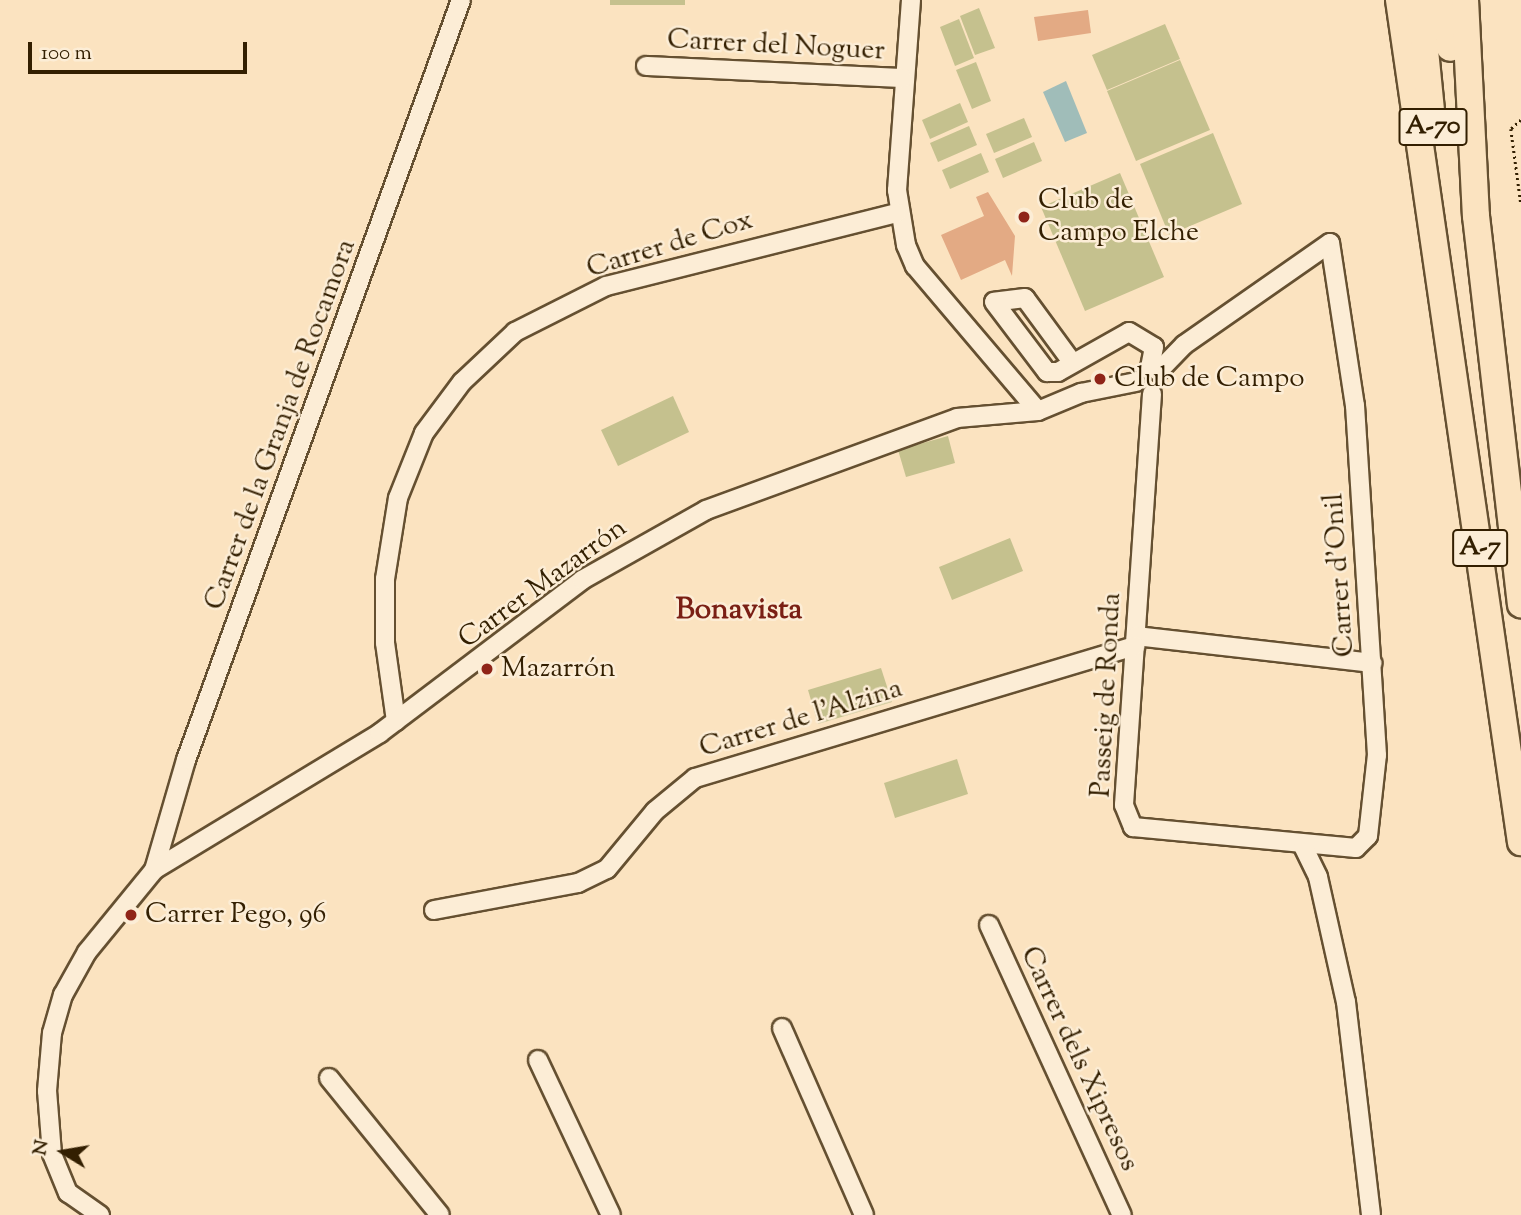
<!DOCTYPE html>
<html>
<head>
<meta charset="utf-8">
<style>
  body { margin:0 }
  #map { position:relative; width:1521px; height:1215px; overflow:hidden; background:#fbe3c0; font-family:"Sorts Mill Goudy",serif }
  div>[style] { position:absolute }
  .green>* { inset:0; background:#c5c18e }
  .water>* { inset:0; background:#a0bdb9 }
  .building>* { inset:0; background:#e3aa84 }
  .path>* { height:2.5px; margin-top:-1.25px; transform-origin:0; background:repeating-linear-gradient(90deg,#331f01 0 2px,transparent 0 5.5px) }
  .roads { filter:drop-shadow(2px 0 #655031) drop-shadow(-2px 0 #655031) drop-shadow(0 2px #655031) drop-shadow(0 -2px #655031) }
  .minor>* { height:18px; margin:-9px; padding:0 9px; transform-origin:9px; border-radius:9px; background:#fcedd6 }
  .highway>* { height:26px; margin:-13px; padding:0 13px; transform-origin:13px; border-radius:13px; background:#fbe3c0 }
  .dots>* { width:19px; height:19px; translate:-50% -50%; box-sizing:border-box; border:4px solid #fcedd6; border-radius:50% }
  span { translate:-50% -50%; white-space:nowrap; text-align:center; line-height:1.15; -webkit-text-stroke:5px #fcedd6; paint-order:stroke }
  .shield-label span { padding:2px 5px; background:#fcedd6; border:2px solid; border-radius:5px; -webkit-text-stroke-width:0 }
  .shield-label { font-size:26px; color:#331f01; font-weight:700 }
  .street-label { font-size:28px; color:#331f01 }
  .poi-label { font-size:28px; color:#331f01 }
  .left { translate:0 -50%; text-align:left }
  .neighbourhood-label { font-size:30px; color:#7a1f14; font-weight:700 }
  .north { position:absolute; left:28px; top:1117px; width:70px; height:70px; -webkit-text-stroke:5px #fcedd6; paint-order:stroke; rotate:281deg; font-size:19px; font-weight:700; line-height:28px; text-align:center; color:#331f01 }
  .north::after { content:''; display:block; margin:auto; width:24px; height:32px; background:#331f01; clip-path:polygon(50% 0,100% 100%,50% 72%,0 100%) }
  .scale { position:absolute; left:28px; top:42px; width:219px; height:32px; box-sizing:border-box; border:4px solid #331f01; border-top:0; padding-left:9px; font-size:21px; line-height:24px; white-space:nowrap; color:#331f01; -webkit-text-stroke:5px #fcedd6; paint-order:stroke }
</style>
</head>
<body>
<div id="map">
  <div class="green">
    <div style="clip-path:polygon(610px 0,685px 0,685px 5px,610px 5px)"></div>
    <div style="clip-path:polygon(979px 8px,995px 48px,975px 55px,960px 16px)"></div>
    <div style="clip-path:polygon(959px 19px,974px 58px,955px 66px,940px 27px)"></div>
    <div style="clip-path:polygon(1165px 24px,1180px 59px,1107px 90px,1092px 55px)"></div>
    <div style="clip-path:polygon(1180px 60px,1210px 130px,1136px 161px,1107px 91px)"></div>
    <div style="clip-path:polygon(976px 62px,991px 101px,972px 109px,956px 70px)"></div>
    <div style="clip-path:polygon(960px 103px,968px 122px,930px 139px,922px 120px)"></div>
    <div style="clip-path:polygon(1024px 118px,1032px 137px,994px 153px,986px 134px)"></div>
    <div style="clip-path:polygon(969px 126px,977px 145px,938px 162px,930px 143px)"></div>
    <div style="clip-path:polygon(1213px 133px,1242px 204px,1169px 235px,1140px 164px)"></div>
    <div style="clip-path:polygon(1034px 142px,1042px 161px,1003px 178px,995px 159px)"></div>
    <div style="clip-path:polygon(981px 153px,989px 172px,950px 189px,942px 170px)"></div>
    <div style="clip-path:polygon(1120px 173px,1164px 277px,1085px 311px,1041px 207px)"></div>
    <div style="clip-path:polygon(673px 396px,689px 432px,618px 466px,601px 430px)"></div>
    <div style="clip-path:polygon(948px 436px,955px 463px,906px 477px,898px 450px)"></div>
    <div style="clip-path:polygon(1010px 538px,1023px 571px,952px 600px,939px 567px)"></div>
    <div style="clip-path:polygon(881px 668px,892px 702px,818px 724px,808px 690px)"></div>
    <div style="clip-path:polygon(957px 759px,968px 794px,895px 818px,884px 783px)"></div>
  </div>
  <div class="water">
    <div style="clip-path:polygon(1066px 81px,1087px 133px,1065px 142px,1043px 92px)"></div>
  </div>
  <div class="building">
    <div style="clip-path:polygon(1088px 10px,1091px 33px,1038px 41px,1034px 17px)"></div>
    <div style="clip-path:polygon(988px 192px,1015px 236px,1012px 276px,1005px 260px,961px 280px,941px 235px,984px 216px,976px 197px)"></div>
  </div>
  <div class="path">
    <div style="left:1521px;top:120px;width:13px;rotate:138deg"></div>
    <div style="left:1511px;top:129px;width:76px;rotate:82.4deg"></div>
  </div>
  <div class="roads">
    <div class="minor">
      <div style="left:911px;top:0;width:191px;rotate:94.2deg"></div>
      <div style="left:897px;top:190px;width:56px;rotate:80.7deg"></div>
      <div style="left:906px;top:245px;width:23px;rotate:67deg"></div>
      <div style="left:915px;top:266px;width:190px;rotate:49.7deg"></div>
      <div style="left:646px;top:66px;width:257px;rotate:2.7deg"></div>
      <div style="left:1072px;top:362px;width:79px;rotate:-126.3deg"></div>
      <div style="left:1025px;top:298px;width:31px;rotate:173deg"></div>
      <div style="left:994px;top:302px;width:88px;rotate:52.9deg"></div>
      <div style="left:1047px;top:372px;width:11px"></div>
      <div style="left:1058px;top:372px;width:81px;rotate:-29.4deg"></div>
      <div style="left:1129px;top:332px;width:29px;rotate:31deg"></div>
      <div style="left:1154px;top:347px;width:21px;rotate:101deg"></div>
      <div style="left:1152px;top:394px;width:412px;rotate:93.9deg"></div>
      <div style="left:1124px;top:805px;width:24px;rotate:68deg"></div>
      <div style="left:1133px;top:827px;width:224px;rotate:5.4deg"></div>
      <div style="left:1356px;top:848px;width:17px;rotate:-45deg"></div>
      <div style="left:1368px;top:836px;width:81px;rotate:-83.7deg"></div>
      <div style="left:1377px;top:755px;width:350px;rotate:-93.6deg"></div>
      <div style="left:1355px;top:406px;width:165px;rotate:-98.7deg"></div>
      <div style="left:1330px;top:243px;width:178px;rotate:145.1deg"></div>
      <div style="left:1184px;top:345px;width:37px;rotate:134deg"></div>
      <div style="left:1136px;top:636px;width:238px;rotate:6.5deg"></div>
      <div style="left:396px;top:721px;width:79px;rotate:-98deg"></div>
      <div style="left:385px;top:643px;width:64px;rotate:-90deg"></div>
      <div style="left:385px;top:579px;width:82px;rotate:-80.9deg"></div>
      <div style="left:398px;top:498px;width:70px;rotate:-68.2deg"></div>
      <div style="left:424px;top:433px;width:64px;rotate:-53.3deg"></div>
      <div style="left:462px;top:382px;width:73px;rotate:-43.3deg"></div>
      <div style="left:515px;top:332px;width:102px;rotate:-26.8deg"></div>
      <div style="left:606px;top:286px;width:300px;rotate:-14.1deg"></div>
      <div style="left:1303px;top:846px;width:34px;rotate:64deg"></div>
      <div style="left:1318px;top:877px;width:128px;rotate:77.4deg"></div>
      <div style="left:1346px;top:1002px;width:214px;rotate:83.3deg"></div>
      <div style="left:154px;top:870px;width:115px;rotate:-73.8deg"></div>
      <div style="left:186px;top:760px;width:808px;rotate:-70.11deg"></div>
      <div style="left:434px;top:910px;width:147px;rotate:-10.6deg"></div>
      <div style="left:578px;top:883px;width:32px;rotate:-26deg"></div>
      <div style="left:607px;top:869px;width:75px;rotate:-50.4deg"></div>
      <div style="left:655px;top:811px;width:52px;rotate:-39.5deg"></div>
      <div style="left:695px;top:778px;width:460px;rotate:-16.7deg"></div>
      <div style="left:989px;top:925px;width:319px;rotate:65.4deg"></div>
      <div style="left:782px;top:1028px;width:204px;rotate:66.3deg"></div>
      <div style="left:538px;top:1060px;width:171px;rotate:64.8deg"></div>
      <div style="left:329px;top:1078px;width:176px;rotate:51deg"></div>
      <div style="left:100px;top:1215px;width:39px;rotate:-145deg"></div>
      <div style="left:68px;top:1193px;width:42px;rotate:-112.3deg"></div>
      <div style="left:52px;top:1154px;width:63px;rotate:-94.5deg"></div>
      <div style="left:47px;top:1091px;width:58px;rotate:-85.1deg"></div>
      <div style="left:52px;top:1033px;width:40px;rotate:-74deg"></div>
      <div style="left:63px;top:995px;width:49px;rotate:-60.8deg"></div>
      <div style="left:87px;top:952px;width:106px;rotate:-50.7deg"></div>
      <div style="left:154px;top:870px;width:264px;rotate:-31.2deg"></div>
      <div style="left:380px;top:733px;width:253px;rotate:-37.1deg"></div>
      <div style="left:582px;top:580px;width:142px;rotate:-29.4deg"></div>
      <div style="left:706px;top:510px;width:267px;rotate:-20.1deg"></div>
      <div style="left:957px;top:418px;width:81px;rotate:-4.9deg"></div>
      <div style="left:1038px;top:411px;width:47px;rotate:-22.7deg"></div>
      <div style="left:1081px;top:393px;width:56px;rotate:-11.3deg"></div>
    </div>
    <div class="highway">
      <div style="left:1399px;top:0;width:851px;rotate:81.76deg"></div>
      <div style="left:1420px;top:0;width:111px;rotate:84.3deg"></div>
      <div style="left:1445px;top:0;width:48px;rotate:84.1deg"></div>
      <div style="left:1465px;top:0;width:216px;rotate:87.1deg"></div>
      <div style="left:1476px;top:216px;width:391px;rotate:83.4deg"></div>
    </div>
  </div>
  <div class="dots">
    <div style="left:1024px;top:217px;background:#8f2418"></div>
    <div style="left:1100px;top:379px;background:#8f2418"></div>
    <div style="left:487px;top:669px;background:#8f2418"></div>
    <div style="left:131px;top:915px;background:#8f2418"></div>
  </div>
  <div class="shield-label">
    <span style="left:1433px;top:127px">A-70</span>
    <span style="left:1480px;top:548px">A-7</span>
  </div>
  <div class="street-label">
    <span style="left:776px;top:46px;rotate:3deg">Carrer del Noguer</span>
    <span style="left:670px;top:245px;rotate:-17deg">Carrer de Cox</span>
    <span style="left:281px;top:425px;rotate:-70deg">Carrer de la Granja de Rocamora</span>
    <span style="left:1340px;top:575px;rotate:-94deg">Carrer d'Onil</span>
    <span style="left:543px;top:584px;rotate:-36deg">Carrer Mazarrón</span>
    <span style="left:1107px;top:695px;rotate:-87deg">Passeig de Ronda</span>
    <span style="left:801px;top:719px;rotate:-17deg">Carrer de l'Alzina</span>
    <span style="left:1079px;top:1059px;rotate:65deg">Carrer dels Xipresos</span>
  </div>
  <div class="poi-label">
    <span class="left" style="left:1038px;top:217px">Club de<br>Campo Elche</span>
    <span class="left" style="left:1114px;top:379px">Club de Campo</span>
    <span class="left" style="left:501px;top:669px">Mazarrón</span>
    <span class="left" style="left:145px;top:915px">Carrer Pego, 96</span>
  </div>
  <div class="neighbourhood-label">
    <span style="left:739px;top:611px">Bonavista</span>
  </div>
  <div class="north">N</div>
  <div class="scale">100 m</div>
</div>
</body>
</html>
